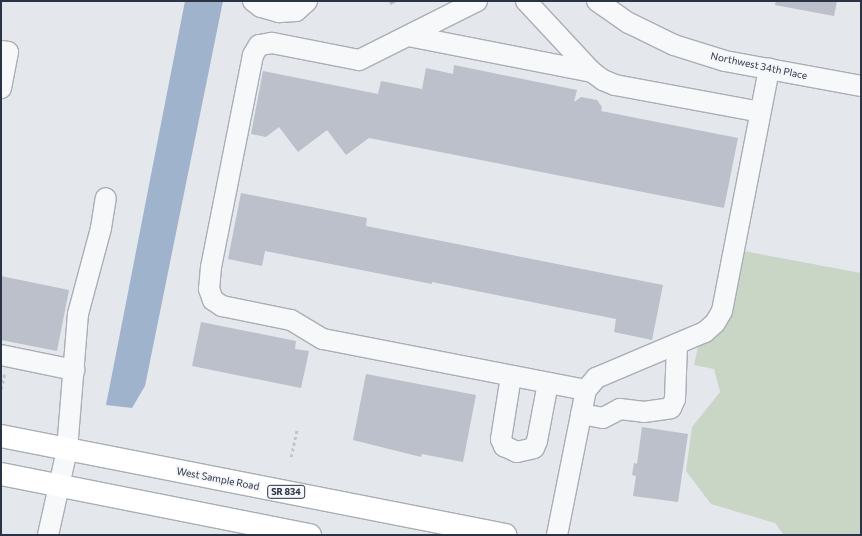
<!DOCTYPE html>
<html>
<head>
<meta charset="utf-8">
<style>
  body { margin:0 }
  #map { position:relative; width:862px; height:536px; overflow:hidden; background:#e4e7ec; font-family:Commissioner,sans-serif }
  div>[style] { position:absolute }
  .green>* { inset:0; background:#c9d6c5 }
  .water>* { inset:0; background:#9fb4cc }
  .building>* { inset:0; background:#bbc0ca }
  .path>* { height:2.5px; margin-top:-1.25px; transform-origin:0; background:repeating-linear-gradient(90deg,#c2c5cb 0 3px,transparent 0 6px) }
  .roads { filter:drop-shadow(1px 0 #a9aeb7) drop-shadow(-1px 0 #a9aeb7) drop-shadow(0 1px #a9aeb7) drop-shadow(0 -1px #a9aeb7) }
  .minor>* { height:20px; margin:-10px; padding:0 10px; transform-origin:10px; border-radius:10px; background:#f7f8fa }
  .major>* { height:22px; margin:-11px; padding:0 11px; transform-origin:11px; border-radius:11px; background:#fff }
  span { translate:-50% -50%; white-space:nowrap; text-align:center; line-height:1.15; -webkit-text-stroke:4px #f4f6f9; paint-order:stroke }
  .shield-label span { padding:1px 3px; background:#f4f6f9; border:1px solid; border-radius:3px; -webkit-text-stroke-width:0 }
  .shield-label { font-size:9px; color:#2b3445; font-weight:700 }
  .street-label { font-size:10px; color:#2b3445 }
  .frame { position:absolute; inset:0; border:2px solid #2b3445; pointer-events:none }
</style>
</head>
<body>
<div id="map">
  <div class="green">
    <div style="clip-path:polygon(744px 251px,861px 273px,861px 535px,784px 535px,775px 523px,711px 504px,686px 471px,692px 427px,720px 392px,714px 369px,694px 365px,699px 342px,715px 334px,726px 324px)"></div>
  </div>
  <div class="water">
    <div style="clip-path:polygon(185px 1px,223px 1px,145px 386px,132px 408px,106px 405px)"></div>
  </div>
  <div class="building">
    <div style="clip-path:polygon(388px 1px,398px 1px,391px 5px)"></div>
    <div style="clip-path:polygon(776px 1px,837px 1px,834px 16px,775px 5px)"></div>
    <div style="clip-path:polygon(454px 65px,577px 90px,574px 102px,581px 97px,597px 100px,602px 107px,601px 111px,738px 138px,724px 208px,369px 138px,346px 155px,327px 130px,298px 152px,279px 127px,266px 137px,251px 134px,263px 71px,378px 94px,381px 81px,422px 89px,426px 68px,453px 74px)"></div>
    <div style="clip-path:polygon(241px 193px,367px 218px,366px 226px,663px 285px,652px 340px,614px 332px,616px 319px,432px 282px,432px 284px,265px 251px,262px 266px,228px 259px)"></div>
    <div style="clip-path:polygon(1px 276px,69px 290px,57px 351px,1px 340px)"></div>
    <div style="clip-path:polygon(201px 322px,296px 341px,295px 349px,309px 351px,301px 388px,192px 366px)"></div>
    <div style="clip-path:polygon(366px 374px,476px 395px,463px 462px,422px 454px,421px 457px,353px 440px)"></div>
    <div style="clip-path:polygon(642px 427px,688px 434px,678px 502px,633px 496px,636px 476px,632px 475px,634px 463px,637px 464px)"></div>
  </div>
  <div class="path">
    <div style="left:1px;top:389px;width:17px;rotate:-77deg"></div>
    <div style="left:291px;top:457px;width:30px;rotate:-78deg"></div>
  </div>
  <div class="roads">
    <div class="minor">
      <div style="left:253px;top:1px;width:10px;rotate:37deg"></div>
      <div style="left:261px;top:7px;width:19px;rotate:16deg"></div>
      <div style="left:279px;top:12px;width:17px;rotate:-3deg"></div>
      <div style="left:296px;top:11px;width:15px;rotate:-42deg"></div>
      <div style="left:477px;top:1px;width:132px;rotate:153.4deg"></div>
      <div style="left:359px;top:60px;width:89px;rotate:-168.9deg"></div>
      <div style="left:272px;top:43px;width:13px;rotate:171deg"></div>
      <div style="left:259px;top:45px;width:12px;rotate:121deg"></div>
      <div style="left:253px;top:55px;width:216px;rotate:101.2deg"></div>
      <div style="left:211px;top:267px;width:22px;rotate:95deg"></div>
      <div style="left:209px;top:289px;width:12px;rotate:70deg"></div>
      <div style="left:213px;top:300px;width:11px;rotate:34deg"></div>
      <div style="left:222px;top:306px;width:70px;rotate:11.5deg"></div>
      <div style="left:291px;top:320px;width:37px;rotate:31deg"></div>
      <div style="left:323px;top:339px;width:268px;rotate:11deg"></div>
      <div style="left:526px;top:1px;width:97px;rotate:47.1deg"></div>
      <div style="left:592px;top:72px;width:14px;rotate:36deg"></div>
      <div style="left:603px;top:80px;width:13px;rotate:23deg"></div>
      <div style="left:615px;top:85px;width:147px;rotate:10.5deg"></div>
      <div style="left:597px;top:1px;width:39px;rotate:35deg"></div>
      <div style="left:629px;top:23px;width:50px;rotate:26.1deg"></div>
      <div style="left:674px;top:45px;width:53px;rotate:17.4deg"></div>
      <div style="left:725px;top:61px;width:138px;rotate:10.4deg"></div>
      <div style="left:409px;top:36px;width:187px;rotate:11.1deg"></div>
      <div style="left:1px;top:51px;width:7px;rotate:8deg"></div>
      <div style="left:8px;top:52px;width:37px;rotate:101deg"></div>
      <div style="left:1px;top:355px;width:75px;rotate:11.6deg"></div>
      <div style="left:511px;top:376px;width:64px;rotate:99deg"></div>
      <div style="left:501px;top:439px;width:8px;rotate:67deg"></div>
      <div style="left:504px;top:446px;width:14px;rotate:25deg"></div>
      <div style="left:517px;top:452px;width:17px;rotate:-13deg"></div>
      <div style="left:534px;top:448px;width:8px;rotate:-67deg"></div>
      <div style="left:537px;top:441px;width:59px;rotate:-79.3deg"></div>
      <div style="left:581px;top:414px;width:22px;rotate:10deg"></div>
      <div style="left:603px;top:418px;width:19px;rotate:-28deg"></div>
      <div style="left:620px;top:409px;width:24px;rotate:7deg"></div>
      <div style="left:644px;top:412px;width:27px;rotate:-8deg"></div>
      <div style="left:671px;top:408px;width:10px;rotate:-66deg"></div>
      <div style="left:675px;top:399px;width:55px;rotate:-87.9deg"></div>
      <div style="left:48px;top:535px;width:87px;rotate:-77.4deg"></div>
      <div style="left:67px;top:450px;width:136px;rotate:-85.4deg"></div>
      <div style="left:78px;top:314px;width:89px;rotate:-75deg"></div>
      <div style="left:101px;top:228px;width:30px;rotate:-81deg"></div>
      <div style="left:557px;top:535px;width:148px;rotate:-78.7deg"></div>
      <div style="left:586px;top:390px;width:16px;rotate:-50deg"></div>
      <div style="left:596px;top:378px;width:118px;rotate:-22.9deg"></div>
      <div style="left:705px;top:332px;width:13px;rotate:-42deg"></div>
      <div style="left:715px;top:323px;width:14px;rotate:-60deg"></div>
      <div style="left:722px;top:311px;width:247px;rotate:-79deg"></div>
    </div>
    <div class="major">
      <div style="left:1px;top:436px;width:514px;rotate:11.11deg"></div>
      <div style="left:1px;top:474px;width:315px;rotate:11.2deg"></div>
    </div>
  </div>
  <div class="shield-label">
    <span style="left:286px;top:492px">SR 834</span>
  </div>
  <div class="street-label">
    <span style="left:759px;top:66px;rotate:12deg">Northwest 34th Place</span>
    <span style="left:218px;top:479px;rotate:11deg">West Sample Road</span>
  </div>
  <div class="frame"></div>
</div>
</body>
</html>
